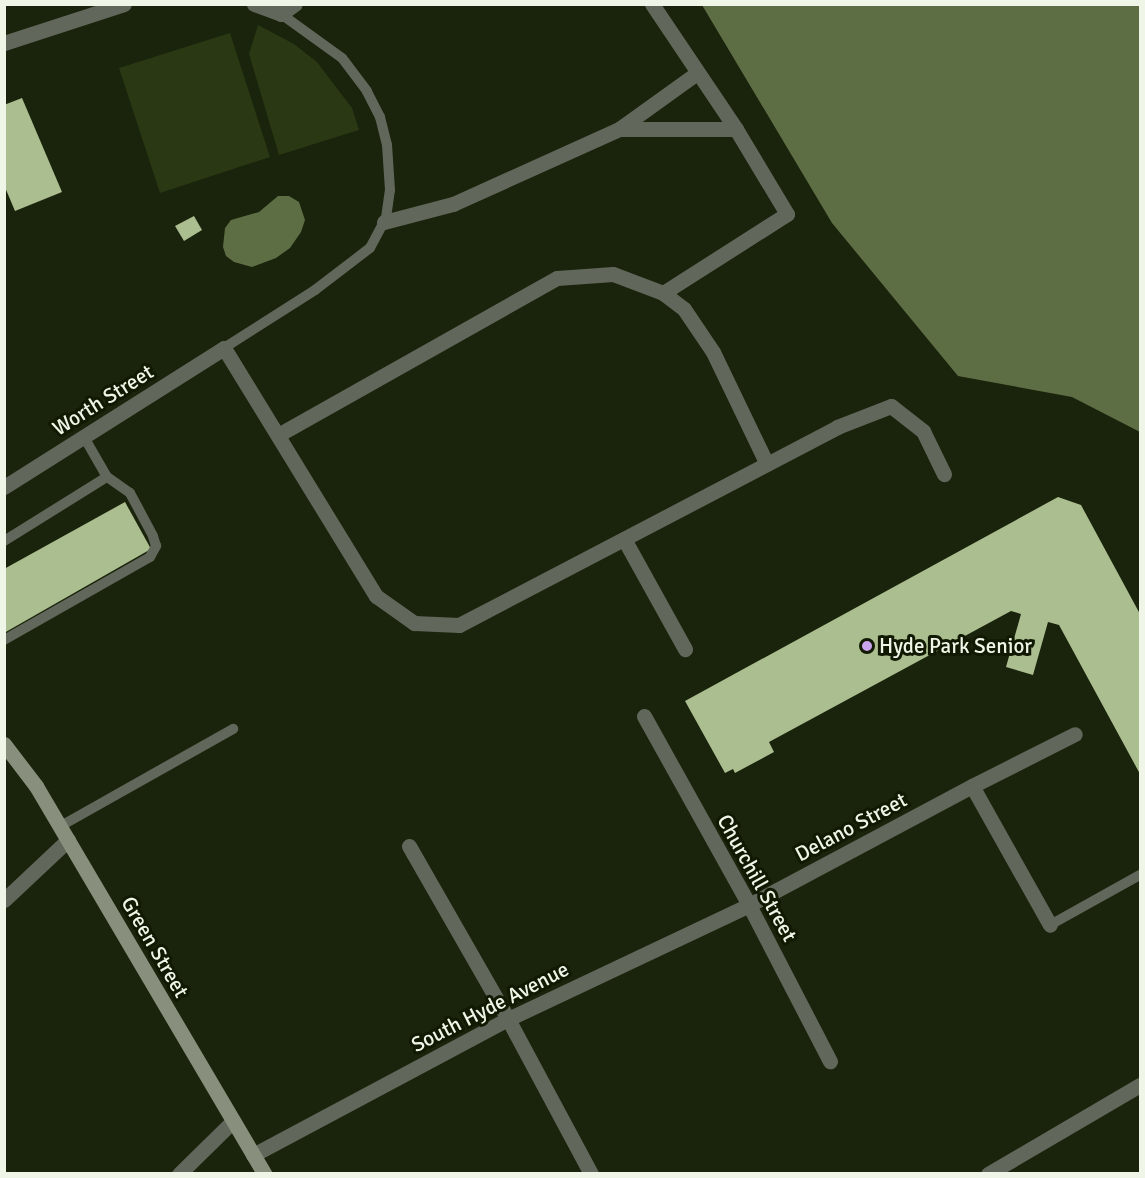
<!DOCTYPE html>
<html>
<head>
<meta charset="utf-8">
<style>
  body { margin:0 }
  #map { position:relative; width:1145px; height:1178px; overflow:hidden; background:#1a230b; font-family:Signika,sans-serif }
  div>[style] { position:absolute }
  .green>* { inset:0; background:#2b3814 }
  .water>* { inset:0; background:#5e6e44 }
  .building>* { inset:0; background:#abbe90 }
  .lane>* { height:10px; margin:-5px; padding:0 5px; transform-origin:5px; border-radius:5px; background:#62675b }
  .street>* { height:15px; margin:-7.5px; padding:0 7.5px; transform-origin:7.5px; border-radius:7.5px; background:#62675b }
  .secondary>* { height:15px; margin:-7.5px; padding:0 7.5px; transform-origin:7.5px; border-radius:7.5px; background:#88907d }
  .dots>* { width:16px; height:16px; translate:-50% -50%; box-sizing:border-box; border:3px solid #111903; border-radius:50% }
  span { translate:-50% -50%; white-space:nowrap; text-align:center; line-height:1.15; -webkit-text-stroke:6px #111903; paint-order:stroke }
  .street-label { font-size:21px; color:#eff6e7 }
  .poi-label { font-size:21px; color:#eff6e7 }
  .left { translate:0 -50%; text-align:left }
  .frame { position:absolute; inset:0; border:6px solid #eff6e7; pointer-events:none }
</style>
</head>
<body>
<div id="map">
  <div class="green">
    <div style="clip-path:polygon(258px 25px,294px 44px,317px 62px,352px 108px,359px 130px,279px 155px,249px 54px)"></div>
    <div style="clip-path:polygon(230px 33px,270px 157px,160px 193px,119px 68px)"></div>
  </div>
  <div class="water">
    <div style="clip-path:polygon(702px 5px,1140px 5px,1140px 432px,1072px 397px,958px 376px,832px 223px)"></div>
    <div style="clip-path:polygon(278px 196px,289px 196px,299px 202px,305px 220px,301px 232px,290px 248px,276px 258px,252px 267px,234px 262px,226px 256px,223px 247px,225px 228px,231px 220px,259px 212px)"></div>
  </div>
  <div class="building">
    <div style="clip-path:polygon(22px 98px,62px 192px,15px 211px,4px 185px,4px 105px)"></div>
    <div style="clip-path:polygon(194px 216px,202px 230px,184px 241px,175px 226px)"></div>
    <div style="clip-path:polygon(1058px 497px,1081px 505px,1140px 614px,1140px 774px,1059px 625px,1048px 622px,1033px 675px,1006px 667px,1021px 614px,1011px 611px,769px 742px,774px 752px,735px 773px,733px 769px,725px 773px,685px 701px)"></div>
    <div style="clip-path:polygon(125px 502px,151px 549px,4px 633px,4px 569px)"></div>
  </div>
  <div class="lane">
    <div style="left:224px;top:348px;width:108px;rotate:-32.5deg"></div>
    <div style="left:315px;top:290px;width:69px;rotate:-37.4deg"></div>
    <div style="left:370px;top:248px;width:34px;rotate:-62deg"></div>
    <div style="left:386px;top:218px;width:28px;rotate:-82deg"></div>
    <div style="left:390px;top:190px;width:45px;rotate:-93.8deg"></div>
    <div style="left:387px;top:145px;width:29px;rotate:-104deg"></div>
    <div style="left:380px;top:117px;width:29px;rotate:-117deg"></div>
    <div style="left:367px;top:91px;width:41px;rotate:-127.1deg"></div>
    <div style="left:342px;top:58px;width:75px;rotate:-144.2deg"></div>
    <div style="left:4px;top:541px;width:121px;rotate:-31.9deg"></div>
    <div style="left:4px;top:640px;width:168px;rotate:-29.6deg"></div>
    <div style="left:150px;top:557px;width:13px;rotate:-61deg"></div>
    <div style="left:156px;top:546px;width:10px;rotate:-107deg"></div>
    <div style="left:153px;top:536px;width:49px;rotate:-118.1deg"></div>
    <div style="left:130px;top:493px;width:28px;rotate:-145deg"></div>
    <div style="left:107px;top:477px;width:46px;rotate:-119.9deg"></div>
    <div style="left:59px;top:827px;width:200px;rotate:-29.4deg"></div>
    <div style="left:1050px;top:925px;width:103px;rotate:-29.1deg"></div>
  </div>
  <div class="street">
    <div style="left:254px;top:4px;width:29px;rotate:20deg"></div>
    <div style="left:281px;top:14px;width:17px;rotate:-36deg"></div>
    <div style="left:4px;top:43px;width:126px;rotate:-18deg"></div>
    <div style="left:619px;top:129px;width:117px"></div>
    <div style="left:384px;top:222px;width:71px;rotate:-14.6deg"></div>
    <div style="left:453px;top:204px;width:182px;rotate:-24.3deg"></div>
    <div style="left:619px;top:129px;width:96px;rotate:-35.7deg"></div>
    <div style="left:663px;top:293px;width:26px;rotate:37deg"></div>
    <div style="left:684px;top:309px;width:52px;rotate:56deg"></div>
    <div style="left:713px;top:352px;width:124px;rotate:64.3deg"></div>
    <div style="left:278px;top:435px;width:320px;rotate:-29.4deg"></div>
    <div style="left:557px;top:278px;width:56px;rotate:-4.1deg"></div>
    <div style="left:613px;top:274px;width:53px;rotate:20.8deg"></div>
    <div style="left:663px;top:293px;width:147px;rotate:-32.5deg"></div>
    <div style="left:787px;top:214px;width:99px;rotate:-121deg"></div>
    <div style="left:736px;top:129px;width:151px;rotate:-123.9deg"></div>
    <div style="left:4px;top:487px;width:260px;rotate:-32.3deg"></div>
    <div style="left:224px;top:348px;width:291px;rotate:58.5deg"></div>
    <div style="left:376px;top:596px;width:47px;rotate:35.4deg"></div>
    <div style="left:414px;top:623px;width:45px;rotate:2.5deg"></div>
    <div style="left:459px;top:625px;width:427px;rotate:-27.6deg"></div>
    <div style="left:837px;top:427px;width:58px;rotate:-21.3deg"></div>
    <div style="left:891px;top:406px;width:41px;rotate:38deg"></div>
    <div style="left:923px;top:431px;width:48px;rotate:64deg"></div>
    <div style="left:624px;top:539px;width:126px;rotate:61deg"></div>
    <div style="left:644px;top:716px;width:216px;rotate:60.9deg"></div>
    <div style="left:749px;top:905px;width:176px;rotate:62.6deg"></div>
    <div style="left:972px;top:786px;width:159px;rotate:60.7deg"></div>
    <div style="left:409px;top:846px;width:199px;rotate:60.2deg"></div>
    <div style="left:508px;top:1019px;width:176px;rotate:61.8deg"></div>
    <div style="left:4px;top:900px;width:88px;rotate:-43.2deg"></div>
    <div style="left:253px;top:1155px;width:289px;rotate:-28.1deg"></div>
    <div style="left:508px;top:1019px;width:267px;rotate:-25.3deg"></div>
    <div style="left:749px;top:905px;width:253px;rotate:-28.1deg"></div>
    <div style="left:972px;top:786px;width:115px;rotate:-26.8deg"></div>
    <div style="left:179px;top:1174px;width:76px;rotate:-44.5deg"></div>
    <div style="left:988px;top:1174px;width:176px;rotate:-30.4deg"></div>
  </div>
  <div class="secondary">
    <div style="left:4px;top:744px;width:53px;rotate:52.7deg"></div>
    <div style="left:36px;top:786px;width:451px;rotate:59.5deg"></div>
  </div>
  <div class="dots">
    <div style="left:867px;top:646px;background:#c8a5ee"></div>
  </div>
  <div class="street-label">
    <span style="left:103px;top:400px;rotate:-32deg">Worth Street</span>
    <span style="left:851px;top:827px;rotate:-28deg">Delano Street</span>
    <span style="left:757px;top:878px;rotate:61deg">Churchill Street</span>
    <span style="left:155px;top:947px;rotate:60deg">Green Street</span>
    <span style="left:490px;top:1007px;rotate:-27deg">South Hyde Avenue</span>
  </div>
  <div class="poi-label">
    <span class="left" style="left:879px;top:646px">Hyde Park Senior</span>
  </div>
  <div class="frame"></div>
</div>
</body>
</html>
